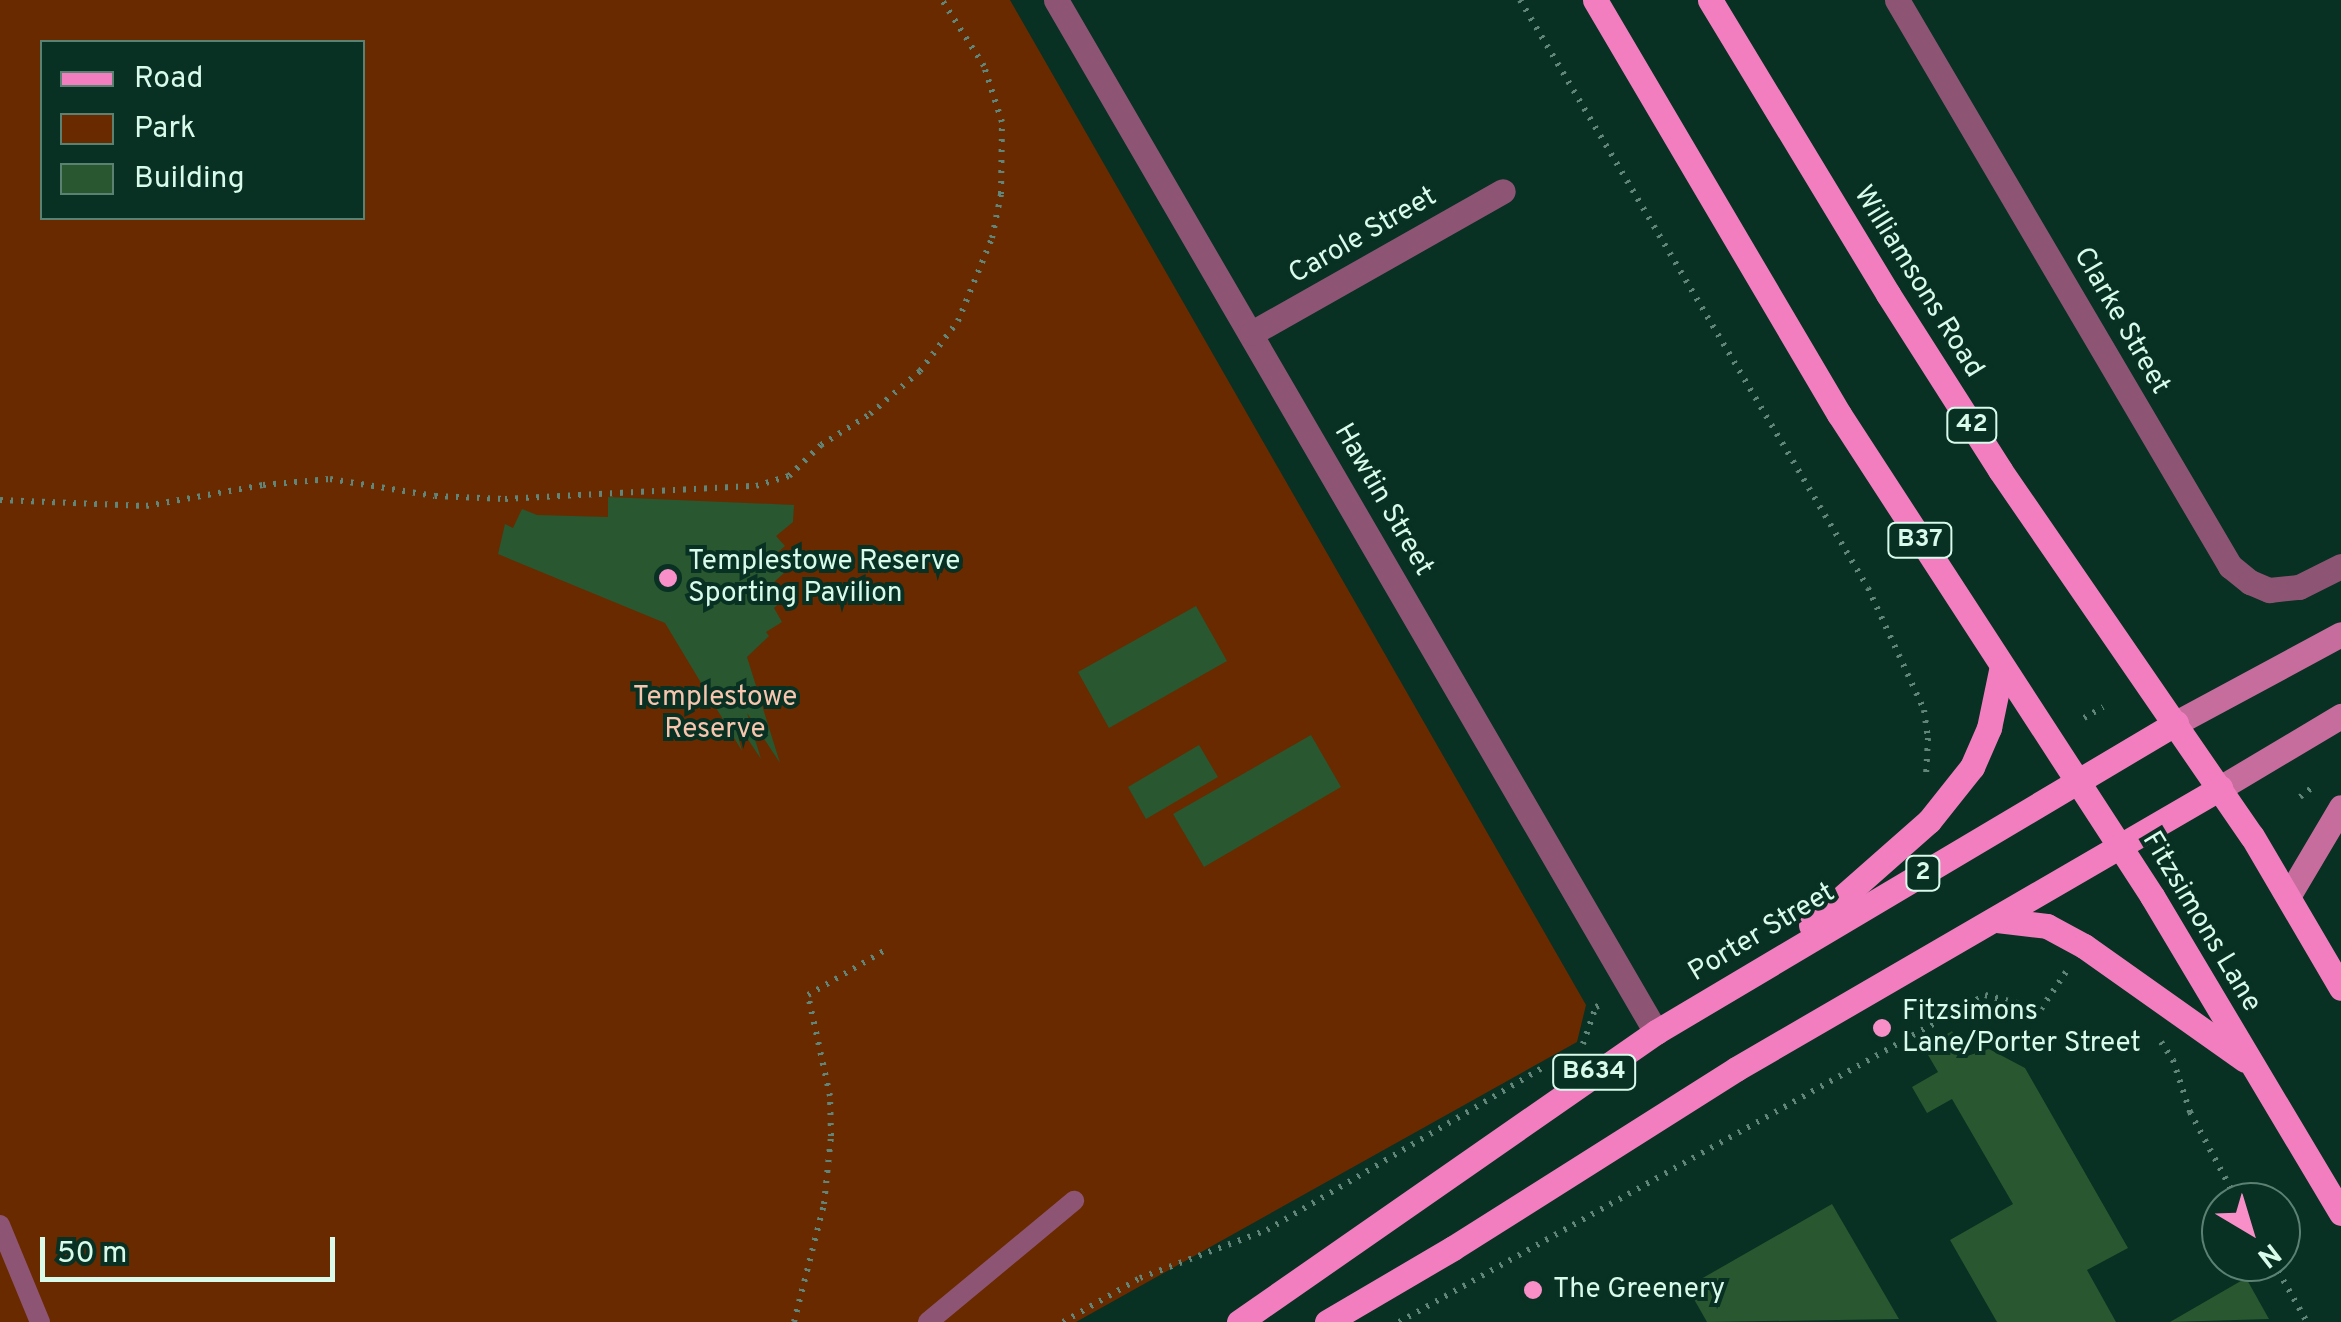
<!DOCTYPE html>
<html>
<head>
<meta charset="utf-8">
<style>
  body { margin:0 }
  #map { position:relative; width:2341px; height:1322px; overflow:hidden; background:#083023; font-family:Overpass,sans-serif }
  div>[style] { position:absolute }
  .green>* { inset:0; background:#692a00 }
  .building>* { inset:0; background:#29572f }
  .path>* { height:6px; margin-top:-3px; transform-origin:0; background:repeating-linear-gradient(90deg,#618679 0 2.5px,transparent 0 10.5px) }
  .service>* { height:20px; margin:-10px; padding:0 10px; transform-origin:10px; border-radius:10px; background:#8d5573 }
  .minor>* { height:25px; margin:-12.5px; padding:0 12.5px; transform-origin:12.5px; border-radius:12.5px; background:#8d5573 }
  .secondary>* { height:25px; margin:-12.5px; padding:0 12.5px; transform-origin:12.5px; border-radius:12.5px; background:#c66d9e }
  .primary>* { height:25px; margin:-12.5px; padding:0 12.5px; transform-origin:12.5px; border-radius:12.5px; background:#f27ebf }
  .dots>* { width:28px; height:28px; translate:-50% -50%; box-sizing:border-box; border:5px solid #083023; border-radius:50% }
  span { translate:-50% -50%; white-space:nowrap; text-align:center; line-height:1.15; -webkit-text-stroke:8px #083023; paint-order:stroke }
  .shield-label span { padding:2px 8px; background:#083023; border:2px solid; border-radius:8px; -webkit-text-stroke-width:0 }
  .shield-label { font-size:25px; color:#d8fbec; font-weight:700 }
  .street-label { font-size:28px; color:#d8fbec }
  .poi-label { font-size:28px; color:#d8fbec }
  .left { translate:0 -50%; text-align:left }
  .park-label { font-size:28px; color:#f5c5ae }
  .legend { position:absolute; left:40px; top:40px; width:325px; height:180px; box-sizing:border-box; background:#083023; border:2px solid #5b8173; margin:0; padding:12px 18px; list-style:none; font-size:30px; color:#d8fbec }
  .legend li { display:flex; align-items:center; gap:20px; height:50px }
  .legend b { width:50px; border:2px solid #5b8173 }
  .north { position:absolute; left:2201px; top:1182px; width:100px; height:100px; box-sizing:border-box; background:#083023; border:2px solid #5b8173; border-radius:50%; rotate:142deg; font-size:28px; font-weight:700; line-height:40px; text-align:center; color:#d8fbec }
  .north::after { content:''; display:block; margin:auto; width:35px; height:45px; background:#f98fc9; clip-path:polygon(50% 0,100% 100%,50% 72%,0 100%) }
  .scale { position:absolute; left:40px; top:1237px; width:295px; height:45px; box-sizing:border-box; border:5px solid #d8fbec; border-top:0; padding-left:12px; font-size:30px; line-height:35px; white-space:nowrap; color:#d8fbec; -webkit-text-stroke:8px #083023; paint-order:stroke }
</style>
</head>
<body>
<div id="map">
  <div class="green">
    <div style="clip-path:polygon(evenodd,0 0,1010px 0,1586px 1005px,1577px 1042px,1076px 1322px,0 1322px,0 0,42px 42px,362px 42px,362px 218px,42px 218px,42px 42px)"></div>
  </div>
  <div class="building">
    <div style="clip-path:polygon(608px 497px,794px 505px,793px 522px,776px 536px,785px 546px,770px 559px,784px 573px,773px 583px,786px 597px,774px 608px,782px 622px,766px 632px,769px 636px,747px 657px,780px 763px,747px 713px,761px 759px,733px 717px,742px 751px,665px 623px,498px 554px,505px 524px,513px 528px,522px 509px,537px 515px,608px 517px)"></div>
    <div style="clip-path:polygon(1196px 606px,1227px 661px,1109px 728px,1078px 672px)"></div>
    <div style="clip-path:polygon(1311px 735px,1341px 787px,1204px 867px,1173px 814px)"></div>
    <div style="clip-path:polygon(1199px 745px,1218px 777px,1146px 819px,1128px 787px)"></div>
    <div style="clip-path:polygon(1952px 1031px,1967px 1056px,1989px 1049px,2025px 1068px,2128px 1248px,2087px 1270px,2116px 1322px,1997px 1322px,1950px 1240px,2013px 1204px,1952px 1099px,1927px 1113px,1912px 1087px,1938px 1072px,1924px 1048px)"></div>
    <div style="clip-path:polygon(1832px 1204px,1899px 1319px,1707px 1322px,1687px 1287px)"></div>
    <div style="clip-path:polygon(2246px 1278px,2269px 1319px,2170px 1322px)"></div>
  </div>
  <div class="path">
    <div style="left:1520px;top:0;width:683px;rotate:59.38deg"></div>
    <div style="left:1868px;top:588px;width:134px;rotate:65.3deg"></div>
    <div style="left:1924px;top:710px;width:28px;rotate:82deg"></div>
    <div style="left:1928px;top:738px;width:37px;rotate:93deg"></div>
    <div style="left:0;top:500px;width:146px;rotate:2.4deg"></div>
    <div style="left:146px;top:506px;width:119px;rotate:-10.2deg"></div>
    <div style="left:263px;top:485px;width:67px;rotate:-5.1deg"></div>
    <div style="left:330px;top:479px;width:106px;rotate:9.2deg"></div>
    <div style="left:435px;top:496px;width:70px;rotate:2.5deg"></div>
    <div style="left:505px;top:499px;width:251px;rotate:-3deg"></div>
    <div style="left:756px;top:486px;width:34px;rotate:-17deg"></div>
    <div style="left:789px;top:476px;width:45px;rotate:-44.1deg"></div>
    <div style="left:821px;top:445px;width:58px;rotate:-32.3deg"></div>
    <div style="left:870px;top:414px;width:66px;rotate:-40.7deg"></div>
    <div style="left:920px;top:371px;width:63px;rotate:-52.8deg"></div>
    <div style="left:958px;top:321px;width:90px;rotate:-67.7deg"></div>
    <div style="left:992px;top:238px;width:45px;rotate:-78.4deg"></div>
    <div style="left:1001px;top:194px;width:72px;rotate:-89.2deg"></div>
    <div style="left:1002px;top:122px;width:59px;rotate:-107.8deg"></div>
    <div style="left:984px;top:66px;width:78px;rotate:-122.5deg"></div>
    <div style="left:2084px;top:718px;width:22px;rotate:-30deg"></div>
    <div style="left:2300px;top:797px;width:18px;rotate:-38deg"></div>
    <div style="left:2161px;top:1042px;width:22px;rotate:56deg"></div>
    <div style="left:2173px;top:1060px;width:55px;rotate:71.9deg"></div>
    <div style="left:2190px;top:1112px;width:102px;rotate:61.9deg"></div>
    <div style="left:1583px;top:1044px;width:39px;rotate:-71deg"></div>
    <div style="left:1596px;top:1007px;width:9px;rotate:-27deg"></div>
    <div style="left:2273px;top:1262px;width:69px;rotate:60.5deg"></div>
    <div style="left:794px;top:1322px;width:122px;rotate:-75.7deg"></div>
    <div style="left:824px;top:1204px;width:68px;rotate:-84.1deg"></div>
    <div style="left:831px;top:1136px;width:40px;rotate:-91.4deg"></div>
    <div style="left:830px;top:1096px;width:103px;rotate:-102.3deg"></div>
    <div style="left:808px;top:995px;width:91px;rotate:-30.2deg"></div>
    <div style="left:1063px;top:1322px;width:89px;rotate:-29.7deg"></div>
    <div style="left:1140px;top:1278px;width:136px;rotate:-20.7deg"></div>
    <div style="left:1267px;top:1230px;width:319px;rotate:-30.5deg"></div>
    <div style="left:1399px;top:1322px;width:671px;rotate:-29.16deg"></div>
    <div style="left:1985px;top:995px;width:58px;rotate:14deg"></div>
    <div style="left:2041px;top:1009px;width:45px;rotate:-56deg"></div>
  </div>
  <div class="service">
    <div style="left:0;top:1225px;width:105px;rotate:67.6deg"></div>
    <div style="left:928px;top:1322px;width:190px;rotate:-39.7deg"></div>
  </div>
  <div class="minor">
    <div style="left:1056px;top:0;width:1194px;rotate:59.83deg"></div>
    <div style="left:1897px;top:0;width:657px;rotate:59.53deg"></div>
    <div style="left:2230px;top:566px;width:26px;rotate:39deg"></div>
    <div style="left:2250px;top:582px;width:21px;rotate:23deg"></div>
    <div style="left:2269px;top:590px;width:30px;rotate:-6deg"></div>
    <div style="left:2299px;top:587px;width:47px;rotate:-26.6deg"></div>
    <div style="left:1252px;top:333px;width:288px;rotate:-29.5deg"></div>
  </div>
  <div class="secondary">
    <div style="left:2176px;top:723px;width:187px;rotate:-28.3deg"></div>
    <div style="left:2220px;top:788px;width:141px;rotate:-30.8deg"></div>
    <div style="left:2289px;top:895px;width:102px;rotate:-59.4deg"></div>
  </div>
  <div class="primary">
    <div style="left:1595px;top:0;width:481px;rotate:59.5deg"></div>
    <div style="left:1839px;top:414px;width:575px;rotate:57deg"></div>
    <div style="left:2152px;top:896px;width:369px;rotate:59.2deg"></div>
    <div style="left:1710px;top:0;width:344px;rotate:58.8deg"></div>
    <div style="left:1888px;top:294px;width:209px;rotate:57.5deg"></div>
    <div style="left:2000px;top:470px;width:444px;rotate:55.5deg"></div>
    <div style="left:2252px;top:836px;width:176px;rotate:59.6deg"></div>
    <div style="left:1997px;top:920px;width:50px;rotate:6.8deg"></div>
    <div style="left:2047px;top:926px;width:42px;rotate:28.4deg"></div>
    <div style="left:2084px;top:946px;width:197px;rotate:35.3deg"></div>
    <div style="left:1811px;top:925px;width:157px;rotate:-41.4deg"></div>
    <div style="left:1929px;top:821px;width:69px;rotate:-51.5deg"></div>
    <div style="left:1972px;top:767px;width:43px;rotate:-66.4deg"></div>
    <div style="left:1989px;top:728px;width:63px;rotate:-78.2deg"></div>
    <div style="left:1239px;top:1322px;width:508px;rotate:-34.82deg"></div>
    <div style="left:1656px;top:1032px;width:605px;rotate:-30.72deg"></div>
    <div style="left:1327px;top:1322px;width:146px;rotate:-30.4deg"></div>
    <div style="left:1453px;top:1248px;width:335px;rotate:-32.3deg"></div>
    <div style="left:1736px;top:1069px;width:560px;rotate:-30.14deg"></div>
  </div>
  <div class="dots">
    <div style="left:668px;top:578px;background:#f98fc9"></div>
    <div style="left:1882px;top:1028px;background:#f98fc9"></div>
    <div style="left:1533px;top:1290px;background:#f98fc9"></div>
  </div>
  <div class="shield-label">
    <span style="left:1972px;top:425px">42</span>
    <span style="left:1920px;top:540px">B37</span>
    <span style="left:1923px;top:873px">2</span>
    <span style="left:1594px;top:1072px">B634</span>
  </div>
  <div class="street-label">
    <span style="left:1363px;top:236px;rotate:-30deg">Carole Street</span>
    <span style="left:1918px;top:282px;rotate:58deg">Williamsons Road</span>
    <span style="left:2121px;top:321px;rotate:60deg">Clarke Street</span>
    <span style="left:1383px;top:500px;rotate:60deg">Hawtin Street</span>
    <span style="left:2201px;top:922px;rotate:59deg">Fitzsimons Lane</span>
    <span style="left:1762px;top:933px;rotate:-31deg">Porter Street</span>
  </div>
  <div class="poi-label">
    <span class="left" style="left:688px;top:578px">Templestowe Reserve<br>Sporting Pavilion</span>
    <span class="left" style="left:1902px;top:1028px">Fitzsimons<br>Lane/Porter Street</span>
    <span class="left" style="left:1553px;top:1290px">The Greenery</span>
  </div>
  <div class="park-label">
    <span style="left:715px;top:714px">Templestowe<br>Reserve</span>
  </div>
  <ul class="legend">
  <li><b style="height:12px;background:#f27ebf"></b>Road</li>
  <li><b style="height:28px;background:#692a00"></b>Park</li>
  <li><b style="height:28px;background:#29572f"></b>Building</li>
  </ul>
  <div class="north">N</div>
  <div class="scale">50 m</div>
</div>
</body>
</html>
